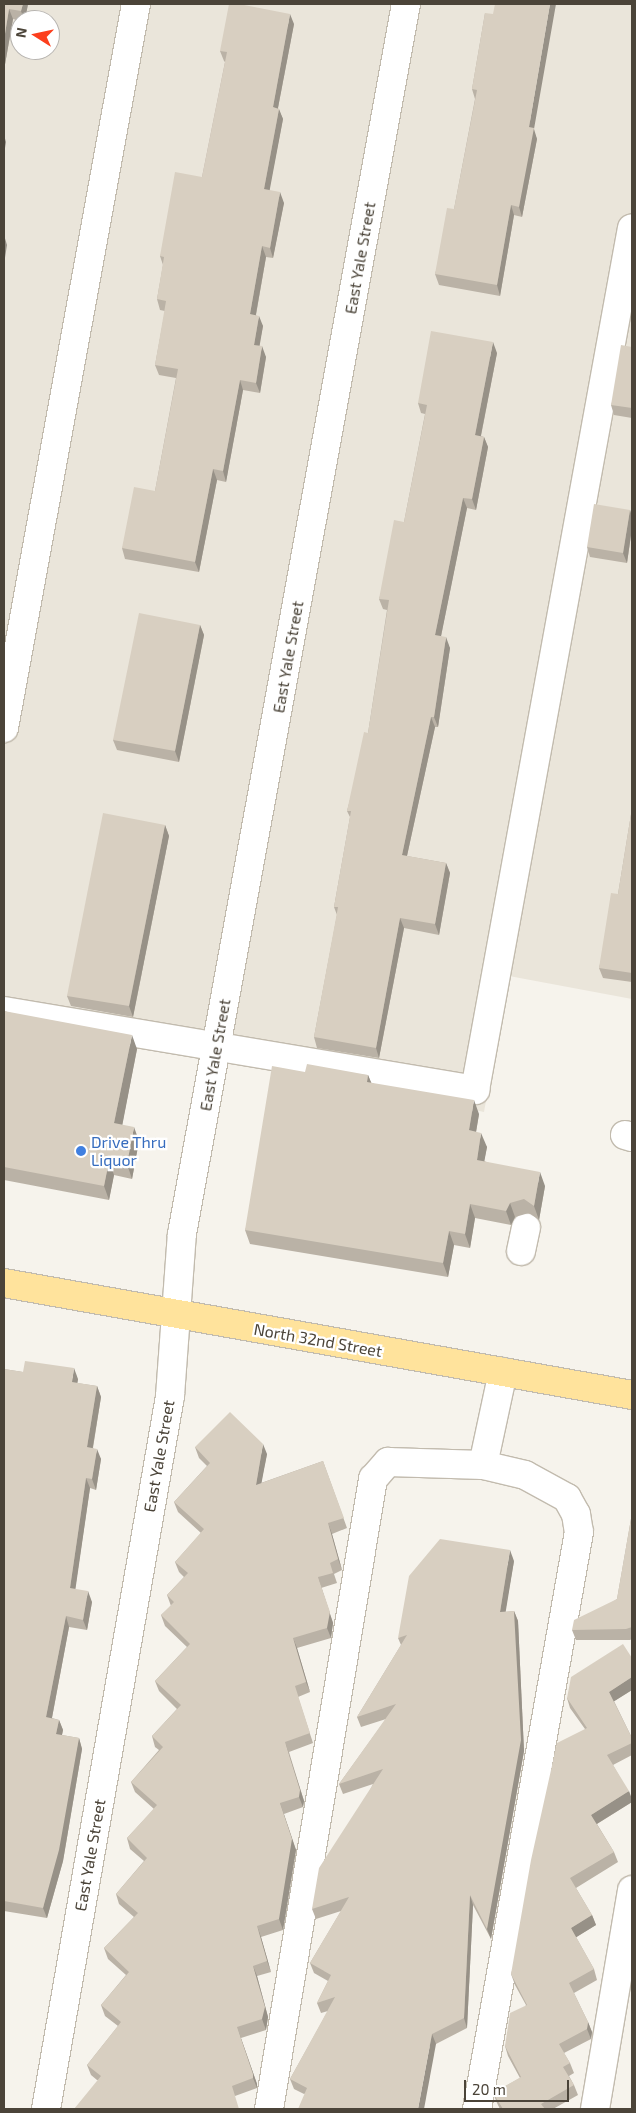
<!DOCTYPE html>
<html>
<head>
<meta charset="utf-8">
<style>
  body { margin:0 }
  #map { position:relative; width:636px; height:2113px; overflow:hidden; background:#f6f3ec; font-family:"Exo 2",sans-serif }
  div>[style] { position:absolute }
  .residential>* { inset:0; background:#eae5da }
  .roads { filter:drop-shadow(1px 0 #c2bbae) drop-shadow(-1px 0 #c2bbae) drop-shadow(0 1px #c2bbae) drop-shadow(0 -1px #c2bbae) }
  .minor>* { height:28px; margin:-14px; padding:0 14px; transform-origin:14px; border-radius:14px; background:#fff }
  .major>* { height:28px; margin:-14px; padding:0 14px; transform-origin:14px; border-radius:14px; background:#ffe39c }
  .wall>* { inset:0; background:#bab2a6 }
  .shaded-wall>* { inset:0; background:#979187 }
  .building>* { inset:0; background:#d8cfc1 }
  .dots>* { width:14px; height:14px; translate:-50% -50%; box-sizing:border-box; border:2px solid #fff; border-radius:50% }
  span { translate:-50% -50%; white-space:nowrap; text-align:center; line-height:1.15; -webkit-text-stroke:4.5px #fff; paint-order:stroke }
  .street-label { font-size:16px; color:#4b4439 }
  .shop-label { font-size:16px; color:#366cbe }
  .left { translate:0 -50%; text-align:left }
  .frame { position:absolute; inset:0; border:5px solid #4b4439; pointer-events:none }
  .north { position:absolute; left:10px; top:10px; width:50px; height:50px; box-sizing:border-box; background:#fff; border:1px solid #b7b4b0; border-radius:50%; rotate:280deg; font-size:14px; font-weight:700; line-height:20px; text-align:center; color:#4b4439 }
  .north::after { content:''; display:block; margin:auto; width:18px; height:22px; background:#fc3f1d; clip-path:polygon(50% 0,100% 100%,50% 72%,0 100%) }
  .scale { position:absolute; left:464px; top:2080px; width:105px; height:22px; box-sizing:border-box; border:2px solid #4b4439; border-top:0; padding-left:6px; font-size:15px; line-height:18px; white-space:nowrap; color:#4b4439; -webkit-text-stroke:4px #fff; paint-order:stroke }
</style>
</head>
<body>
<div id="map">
  <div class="residential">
    <div style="clip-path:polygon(evenodd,4px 4px,632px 4px,632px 999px,509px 976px,484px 1112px,264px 1065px,4px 1019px,4px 4px,20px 20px,50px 20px,50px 50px,20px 50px,20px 20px)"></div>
  </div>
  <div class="roads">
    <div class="minor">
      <div style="left:4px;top:728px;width:736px;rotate:-79.67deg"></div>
      <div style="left:4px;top:1011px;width:478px;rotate:9.5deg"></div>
      <div style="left:475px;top:1090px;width:876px;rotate:-79.68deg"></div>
      <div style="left:625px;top:1135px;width:7px;rotate:16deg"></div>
      <div style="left:521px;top:1251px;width:24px;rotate:-78deg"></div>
      <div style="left:483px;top:1465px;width:95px;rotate:-77.9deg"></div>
      <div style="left:46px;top:2109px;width:724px;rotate:-80.13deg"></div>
      <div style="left:170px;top:1396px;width:162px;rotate:-85.8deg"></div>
      <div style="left:182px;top:1234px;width:1250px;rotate:-79.68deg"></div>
      <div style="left:269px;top:2109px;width:639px;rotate:-80.63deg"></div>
      <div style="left:373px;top:1479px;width:23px;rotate:-49deg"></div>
      <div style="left:388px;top:1462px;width:95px;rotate:1.8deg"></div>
      <div style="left:483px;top:1465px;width:43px;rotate:13.4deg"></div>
      <div style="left:525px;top:1475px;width:48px;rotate:28.7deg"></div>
      <div style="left:567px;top:1498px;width:18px;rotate:61deg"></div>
      <div style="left:576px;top:1514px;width:18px;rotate:81deg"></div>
      <div style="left:579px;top:1532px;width:586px;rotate:100.02deg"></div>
      <div style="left:595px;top:2109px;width:222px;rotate:-80.4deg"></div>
    </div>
    <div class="major">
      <div style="left:4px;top:1283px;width:638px;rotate:10.11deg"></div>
    </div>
  </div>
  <div class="wall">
    <div style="clip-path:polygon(4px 4px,28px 4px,25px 20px,20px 21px,13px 19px,4px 70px)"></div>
    <div style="clip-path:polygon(485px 13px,537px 139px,522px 217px,514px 215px,500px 296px,439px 285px,435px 274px,454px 209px,475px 99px,472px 89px)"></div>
    <div style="clip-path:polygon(294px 24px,278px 108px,283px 119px,269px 190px,284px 203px,273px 258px,266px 257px,256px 315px,263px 326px,259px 346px,266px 357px,260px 393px,243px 390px,226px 482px,217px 480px,199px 572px,125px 559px,122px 548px,155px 491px,176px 378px,159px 375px,155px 365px,165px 311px,160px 310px,157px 299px,163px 265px,160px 256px,202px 177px,225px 62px,224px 61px,220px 51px)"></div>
    <div style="clip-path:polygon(632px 347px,632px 418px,614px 415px,611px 405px)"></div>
    <div style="clip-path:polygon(497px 353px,481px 436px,484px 437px,488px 447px,476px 510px,467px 508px,441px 636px,450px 648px,438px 727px,435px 727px,407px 856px,446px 863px,450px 873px,439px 935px,404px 928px,379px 1058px,317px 1048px,314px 1037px,337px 915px,334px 907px,350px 817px,347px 811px,368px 733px,387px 610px,383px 609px,379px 599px,404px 522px,425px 414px,421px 413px,418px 403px)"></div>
    <div style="clip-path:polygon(630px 510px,632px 517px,632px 528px,627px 563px,590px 557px,587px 547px)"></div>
    <div style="clip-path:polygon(200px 625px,204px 635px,179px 762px,117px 750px,113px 740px)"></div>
    <div style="clip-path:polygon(632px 808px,632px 982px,603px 978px,599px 968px,618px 894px)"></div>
    <div style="clip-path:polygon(165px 825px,169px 836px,133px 1017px,71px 1006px,67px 996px)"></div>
    <div style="clip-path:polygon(4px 1011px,137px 1049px,122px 1125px,139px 1141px,132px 1179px,114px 1175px,109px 1200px,4px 1180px)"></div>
    <div style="clip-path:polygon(305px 1072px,368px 1075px,371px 1083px,479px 1114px,476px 1132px,487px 1147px,484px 1161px,545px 1186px,539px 1220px,529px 1213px,515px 1217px,511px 1225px,475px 1218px,470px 1248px,454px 1245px,448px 1277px,250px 1244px,245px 1230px)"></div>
    <div style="clip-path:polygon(4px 1369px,23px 1372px,78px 1379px,77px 1383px,97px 1386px,101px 1397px,93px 1448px,101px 1459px,96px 1490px,90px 1488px,75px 1589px,92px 1602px,87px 1630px,69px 1627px,52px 1718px,59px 1720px,63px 1730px,62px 1735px,79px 1738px,82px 1749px,63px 1861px,47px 1918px,4px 1911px)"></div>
    <div style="clip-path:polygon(195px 1447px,267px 1454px,261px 1483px,323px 1461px,347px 1528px,332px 1534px,342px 1570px,334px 1574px,337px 1583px,321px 1588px,333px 1623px,331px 1638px,297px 1648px,310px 1692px,298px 1697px,313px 1743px,289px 1752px,304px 1801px,303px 1807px,284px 1814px,296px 1850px,283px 1930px,261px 1937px,271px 1972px,257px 1976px,268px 2017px,266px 2030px,241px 2038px,257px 2084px,257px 2088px,235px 2096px,97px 2080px,91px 2075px,87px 2065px,118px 2026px,105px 2016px,101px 2005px,126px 1975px,108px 1959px,104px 1948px,134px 1917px,119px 1904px,116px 1894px,144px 1861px,130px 1849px,127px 1838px,154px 1809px,135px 1792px,131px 1782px,159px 1750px,155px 1747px,152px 1736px,177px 1709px,159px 1691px,155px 1681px,187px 1647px,165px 1626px,161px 1615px,171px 1606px,167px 1595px,184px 1577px,179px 1572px,175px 1562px,201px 1533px,178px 1512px,174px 1502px,207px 1466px,199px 1458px)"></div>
    <div style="clip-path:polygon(632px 1513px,632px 1639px,630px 1640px,576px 1640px,572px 1630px,617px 1599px)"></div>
    <div style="clip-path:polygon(514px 1561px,505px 1612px,514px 1611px,518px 1621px,524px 1751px,491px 1939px,473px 1905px,467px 2028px,436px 2044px,304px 2094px,294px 2089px,290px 2079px,328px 2011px,321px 2013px,317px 2003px,328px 1981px,314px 1973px,310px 1963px,341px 1911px,316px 1919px,312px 1909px,373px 1784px,343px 1794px,339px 1784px,386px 1719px,361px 1727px,357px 1717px,401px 1645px,398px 1638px)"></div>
    <div style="clip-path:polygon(632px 1658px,632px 1690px,614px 1701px,632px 1738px,632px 1755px,613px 1765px,632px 1799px,632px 1802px,597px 1824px,614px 1852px,618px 1862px,576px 1888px,592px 1915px,596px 1925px,576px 1937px,594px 1969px,597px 1980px,574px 1993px,588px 2022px,592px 2032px,591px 2039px,564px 2053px,570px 2063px,574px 2073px,569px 2076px,574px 2085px,578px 2095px,553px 2109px,500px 2109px,497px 2103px,493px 2093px,520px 2078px,508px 2056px,505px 2046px,526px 2005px,515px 1985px,511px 1974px,585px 1729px,570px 1708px,567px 1698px)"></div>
  </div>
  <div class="shaded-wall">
    <div style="clip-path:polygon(23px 4px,28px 4px,25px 20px,24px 20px,21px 11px)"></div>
    <div style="clip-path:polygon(550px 4px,556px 4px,534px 129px,537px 139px,522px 217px,519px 207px,529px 127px)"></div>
    <div style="clip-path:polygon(9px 9px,13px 19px,4px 70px,4px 40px)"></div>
    <div style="clip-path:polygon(290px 14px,294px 24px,276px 118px,273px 107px)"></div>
    <div style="clip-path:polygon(279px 109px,283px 119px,268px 199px,264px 189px)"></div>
    <div style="clip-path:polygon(4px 135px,6px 142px,4px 154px)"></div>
    <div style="clip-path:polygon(280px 192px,284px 203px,273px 258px,270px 248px)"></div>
    <div style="clip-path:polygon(511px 205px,514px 215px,500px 296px,497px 285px)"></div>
    <div style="clip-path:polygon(4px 235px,7px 245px,4px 264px)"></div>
    <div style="clip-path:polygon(262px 246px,266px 257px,254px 325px,250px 314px)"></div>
    <div style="clip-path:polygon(259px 316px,263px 326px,258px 355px,254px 345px)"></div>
    <div style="clip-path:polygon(493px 342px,497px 353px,479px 445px,475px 435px)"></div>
    <div style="clip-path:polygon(262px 346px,266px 357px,260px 393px,256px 383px)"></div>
    <div style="clip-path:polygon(240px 380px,243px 390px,226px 482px,223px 471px)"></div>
    <div style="clip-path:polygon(484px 437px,488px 447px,476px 510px,472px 499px)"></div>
    <div style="clip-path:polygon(213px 469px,217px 480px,199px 572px,195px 562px)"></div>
    <div style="clip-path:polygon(463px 498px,467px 508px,439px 646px,435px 635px)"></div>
    <div style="clip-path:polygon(630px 510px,632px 517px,632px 528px,627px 563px,623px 553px)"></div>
    <div style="clip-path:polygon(200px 625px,204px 635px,179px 762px,175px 751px)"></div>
    <div style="clip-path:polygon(446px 637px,450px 648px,438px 727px,434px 717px)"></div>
    <div style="clip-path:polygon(431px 717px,435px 727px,405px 865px,402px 855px)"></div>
    <div style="clip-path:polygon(165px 825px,169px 836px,133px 1017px,129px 1006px)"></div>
    <div style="clip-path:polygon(446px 863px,450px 873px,439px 935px,435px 924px)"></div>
    <div style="clip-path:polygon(400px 918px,404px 928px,379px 1058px,376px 1048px)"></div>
    <div style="clip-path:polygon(132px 1035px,137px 1049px,120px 1137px,114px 1123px)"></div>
    <div style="clip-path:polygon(368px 1075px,374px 1089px,367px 1082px)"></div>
    <div style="clip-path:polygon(474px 1100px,479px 1114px,474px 1144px,469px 1130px)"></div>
    <div style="clip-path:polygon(134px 1127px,139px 1141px,132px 1179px,127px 1164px)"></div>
    <div style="clip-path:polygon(481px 1133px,487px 1147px,482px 1174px,477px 1160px)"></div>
    <div style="clip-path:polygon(109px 1161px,114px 1175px,109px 1200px,104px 1186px)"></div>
    <div style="clip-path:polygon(540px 1172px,545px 1186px,539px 1220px,534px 1206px)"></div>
    <div style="clip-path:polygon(510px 1203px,515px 1217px,511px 1225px,506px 1211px)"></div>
    <div style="clip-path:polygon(470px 1204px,475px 1218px,470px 1248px,465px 1234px)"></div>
    <div style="clip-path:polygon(449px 1231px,454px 1245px,448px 1277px,443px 1263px)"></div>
    <div style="clip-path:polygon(74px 1368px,78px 1379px,76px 1393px,72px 1382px)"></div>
    <div style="clip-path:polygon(97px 1386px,101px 1397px,91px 1458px,87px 1447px)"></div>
    <div style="clip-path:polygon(263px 1444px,267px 1454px,259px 1496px,256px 1485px)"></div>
    <div style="clip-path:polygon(97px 1449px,101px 1459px,96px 1490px,92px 1479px)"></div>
    <div style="clip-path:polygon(86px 1478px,90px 1488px,74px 1599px,70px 1588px)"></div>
    <div style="clip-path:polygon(328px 1523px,332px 1534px,342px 1570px,338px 1559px)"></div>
    <div style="clip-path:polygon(510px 1550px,514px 1561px,504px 1622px,500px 1612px)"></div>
    <div style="clip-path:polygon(318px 1577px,333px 1623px,331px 1638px,327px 1628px)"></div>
    <div style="clip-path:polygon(88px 1591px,92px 1602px,87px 1630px,83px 1620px)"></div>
    <div style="clip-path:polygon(514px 1611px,518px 1621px,524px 1751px,491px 1939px,487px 1929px)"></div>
    <div style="clip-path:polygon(66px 1616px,69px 1627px,50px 1728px,46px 1717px)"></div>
    <div style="clip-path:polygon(293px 1638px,297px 1648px,310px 1692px,306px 1682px)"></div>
    <div style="clip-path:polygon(632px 1677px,632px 1690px,613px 1702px,609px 1692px)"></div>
    <div style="clip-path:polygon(59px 1720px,63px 1730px,60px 1744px,56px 1734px)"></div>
    <div style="clip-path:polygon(79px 1738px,82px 1749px,63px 1861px,47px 1918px,43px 1908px)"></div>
    <div style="clip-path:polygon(285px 1742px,304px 1801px,303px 1807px,299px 1797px)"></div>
    <div style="clip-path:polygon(629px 1791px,632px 1799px,632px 1802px,595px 1825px,591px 1815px)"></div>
    <div style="clip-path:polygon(280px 1803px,296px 1850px,283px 1930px,279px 1919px)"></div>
    <div style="clip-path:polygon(470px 1895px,473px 1905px,467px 2028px,464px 2018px)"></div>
    <div style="clip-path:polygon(592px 1915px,596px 1925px,575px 1938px,571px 1928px)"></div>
    <div style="clip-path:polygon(257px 1926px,261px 1937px,271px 1972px,267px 1961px)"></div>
    <div style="clip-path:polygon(253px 1966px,257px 1976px,268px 2017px,266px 2030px,262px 2019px)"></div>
    <div style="clip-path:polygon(588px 2022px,592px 2032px,591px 2039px,587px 2029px)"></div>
    <div style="clip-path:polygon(237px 2027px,257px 2084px,257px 2088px,253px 2078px)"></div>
    <div style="clip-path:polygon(432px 2034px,436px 2044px,424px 2109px,418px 2109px)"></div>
  </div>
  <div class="building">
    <div style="clip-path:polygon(4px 4px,23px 4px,21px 11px,9px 9px,4px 40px)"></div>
    <div style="clip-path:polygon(229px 4px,239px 4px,290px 14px,273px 107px,279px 109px,264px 189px,280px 192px,270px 248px,262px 246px,250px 314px,259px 316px,254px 345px,262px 346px,256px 383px,240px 380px,223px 471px,213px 469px,195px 562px,122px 548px,134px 487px,155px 491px,178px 369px,155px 365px,166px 301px,157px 299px,164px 257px,160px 256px,175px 172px,202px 177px,227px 52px,220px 51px)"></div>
    <div style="clip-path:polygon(495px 4px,550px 4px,529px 127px,534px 128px,519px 207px,511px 205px,497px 285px,435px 274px,447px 208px,454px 209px,477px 90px,472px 89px,485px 13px,493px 14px)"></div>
    <div style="clip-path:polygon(431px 331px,493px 342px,475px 435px,484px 437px,472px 499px,463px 498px,435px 635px,446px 637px,434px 717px,431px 717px,402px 855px,446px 863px,435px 924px,400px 918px,376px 1048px,314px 1037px,338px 907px,334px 907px,351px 811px,347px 811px,364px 732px,368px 733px,389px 600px,379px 599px,394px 520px,404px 522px,427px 405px,418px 403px)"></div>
    <div style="clip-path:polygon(621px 345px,632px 347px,632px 408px,611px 405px)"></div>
    <div style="clip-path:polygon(594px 504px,630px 510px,623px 553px,587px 547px)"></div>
    <div style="clip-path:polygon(139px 613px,200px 625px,175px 751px,113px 740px)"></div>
    <div style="clip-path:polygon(632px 808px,632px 973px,599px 968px,611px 893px,618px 894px)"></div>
    <div style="clip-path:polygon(103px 813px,165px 825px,129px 1006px,67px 996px)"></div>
    <div style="clip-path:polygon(4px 1011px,132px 1035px,114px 1123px,134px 1127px,127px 1164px,109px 1161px,104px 1186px,4px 1167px)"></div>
    <div style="clip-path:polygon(307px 1064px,368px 1075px,367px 1082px,474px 1100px,469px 1130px,481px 1133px,477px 1160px,540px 1172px,534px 1206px,524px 1199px,510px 1203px,506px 1211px,470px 1204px,465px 1234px,449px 1231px,443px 1263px,245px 1230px,272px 1066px,305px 1072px)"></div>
    <div style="clip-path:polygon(25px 1361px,74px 1368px,72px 1382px,97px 1386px,87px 1447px,97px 1449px,92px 1479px,86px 1478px,70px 1588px,88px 1591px,83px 1620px,66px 1616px,46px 1717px,59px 1720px,56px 1734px,79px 1738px,59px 1850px,43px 1908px,4px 1901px,4px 1369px,23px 1372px)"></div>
    <div style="clip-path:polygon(230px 1412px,263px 1444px,256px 1485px,323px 1461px,344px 1518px,328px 1523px,338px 1559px,330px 1563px,333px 1573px,318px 1577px,330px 1612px,327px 1628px,293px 1638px,306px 1682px,295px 1686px,310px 1733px,285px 1742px,300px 1790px,299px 1797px,280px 1803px,292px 1839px,279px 1919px,257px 1926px,267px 1961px,253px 1966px,265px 2007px,262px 2019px,237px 2027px,253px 2074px,253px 2078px,232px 2086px,239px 2109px,74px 2109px,101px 2076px,87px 2065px,121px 2022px,101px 2005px,129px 1972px,104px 1948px,138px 1913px,116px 1894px,147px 1858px,127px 1838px,157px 1805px,131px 1782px,163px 1747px,152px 1736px,181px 1705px,155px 1681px,190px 1644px,161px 1615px,174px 1602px,167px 1595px,188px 1573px,175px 1562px,204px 1529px,174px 1502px,210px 1463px,195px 1447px)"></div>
    <div style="clip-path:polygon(632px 1513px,632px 1627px,626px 1629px,572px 1630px,574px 1620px,617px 1599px)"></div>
    <div style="clip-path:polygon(440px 1539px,510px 1550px,500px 1612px,514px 1611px,521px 1740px,487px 1929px,470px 1895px,464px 2018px,432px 2034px,418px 2109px,298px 2109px,307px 2088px,290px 2079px,335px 1997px,317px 2003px,331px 1975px,310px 1963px,349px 1897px,312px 1909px,319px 1868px,383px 1769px,339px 1784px,396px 1704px,357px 1717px,407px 1635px,398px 1638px,409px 1576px)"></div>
    <div style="clip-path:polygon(623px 1644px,632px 1658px,632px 1677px,609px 1692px,632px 1738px,632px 1743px,607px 1755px,629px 1791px,591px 1815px,614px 1852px,570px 1878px,592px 1915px,571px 1928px,594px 1969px,569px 1983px,588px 2022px,587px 2029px,559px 2044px,570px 2063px,563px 2067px,574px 2085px,541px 2104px,545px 2109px,503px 2109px,493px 2093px,521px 2077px,505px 2046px,510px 2013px,527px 2005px,511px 1974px,531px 1860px,557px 1743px,587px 1728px,567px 1698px,571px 1677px)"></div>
  </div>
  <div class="dots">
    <div style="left:81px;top:1151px;background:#3f7fe0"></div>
  </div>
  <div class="street-label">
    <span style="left:360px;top:258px;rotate:-80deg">East Yale Street</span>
    <span style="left:288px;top:657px;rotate:-80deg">East Yale Street</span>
    <span style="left:215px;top:1055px;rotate:-80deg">East Yale Street</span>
    <span style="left:318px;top:1340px;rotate:10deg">North 32nd Street</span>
    <span style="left:159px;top:1456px;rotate:-80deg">East Yale Street</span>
    <span style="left:90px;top:1855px;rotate:-80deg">East Yale Street</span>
  </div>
  <div class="shop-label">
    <span class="left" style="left:91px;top:1151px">Drive Thru<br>Liquor</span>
  </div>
  <div class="frame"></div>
  <div class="north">N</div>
  <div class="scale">20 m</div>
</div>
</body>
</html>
